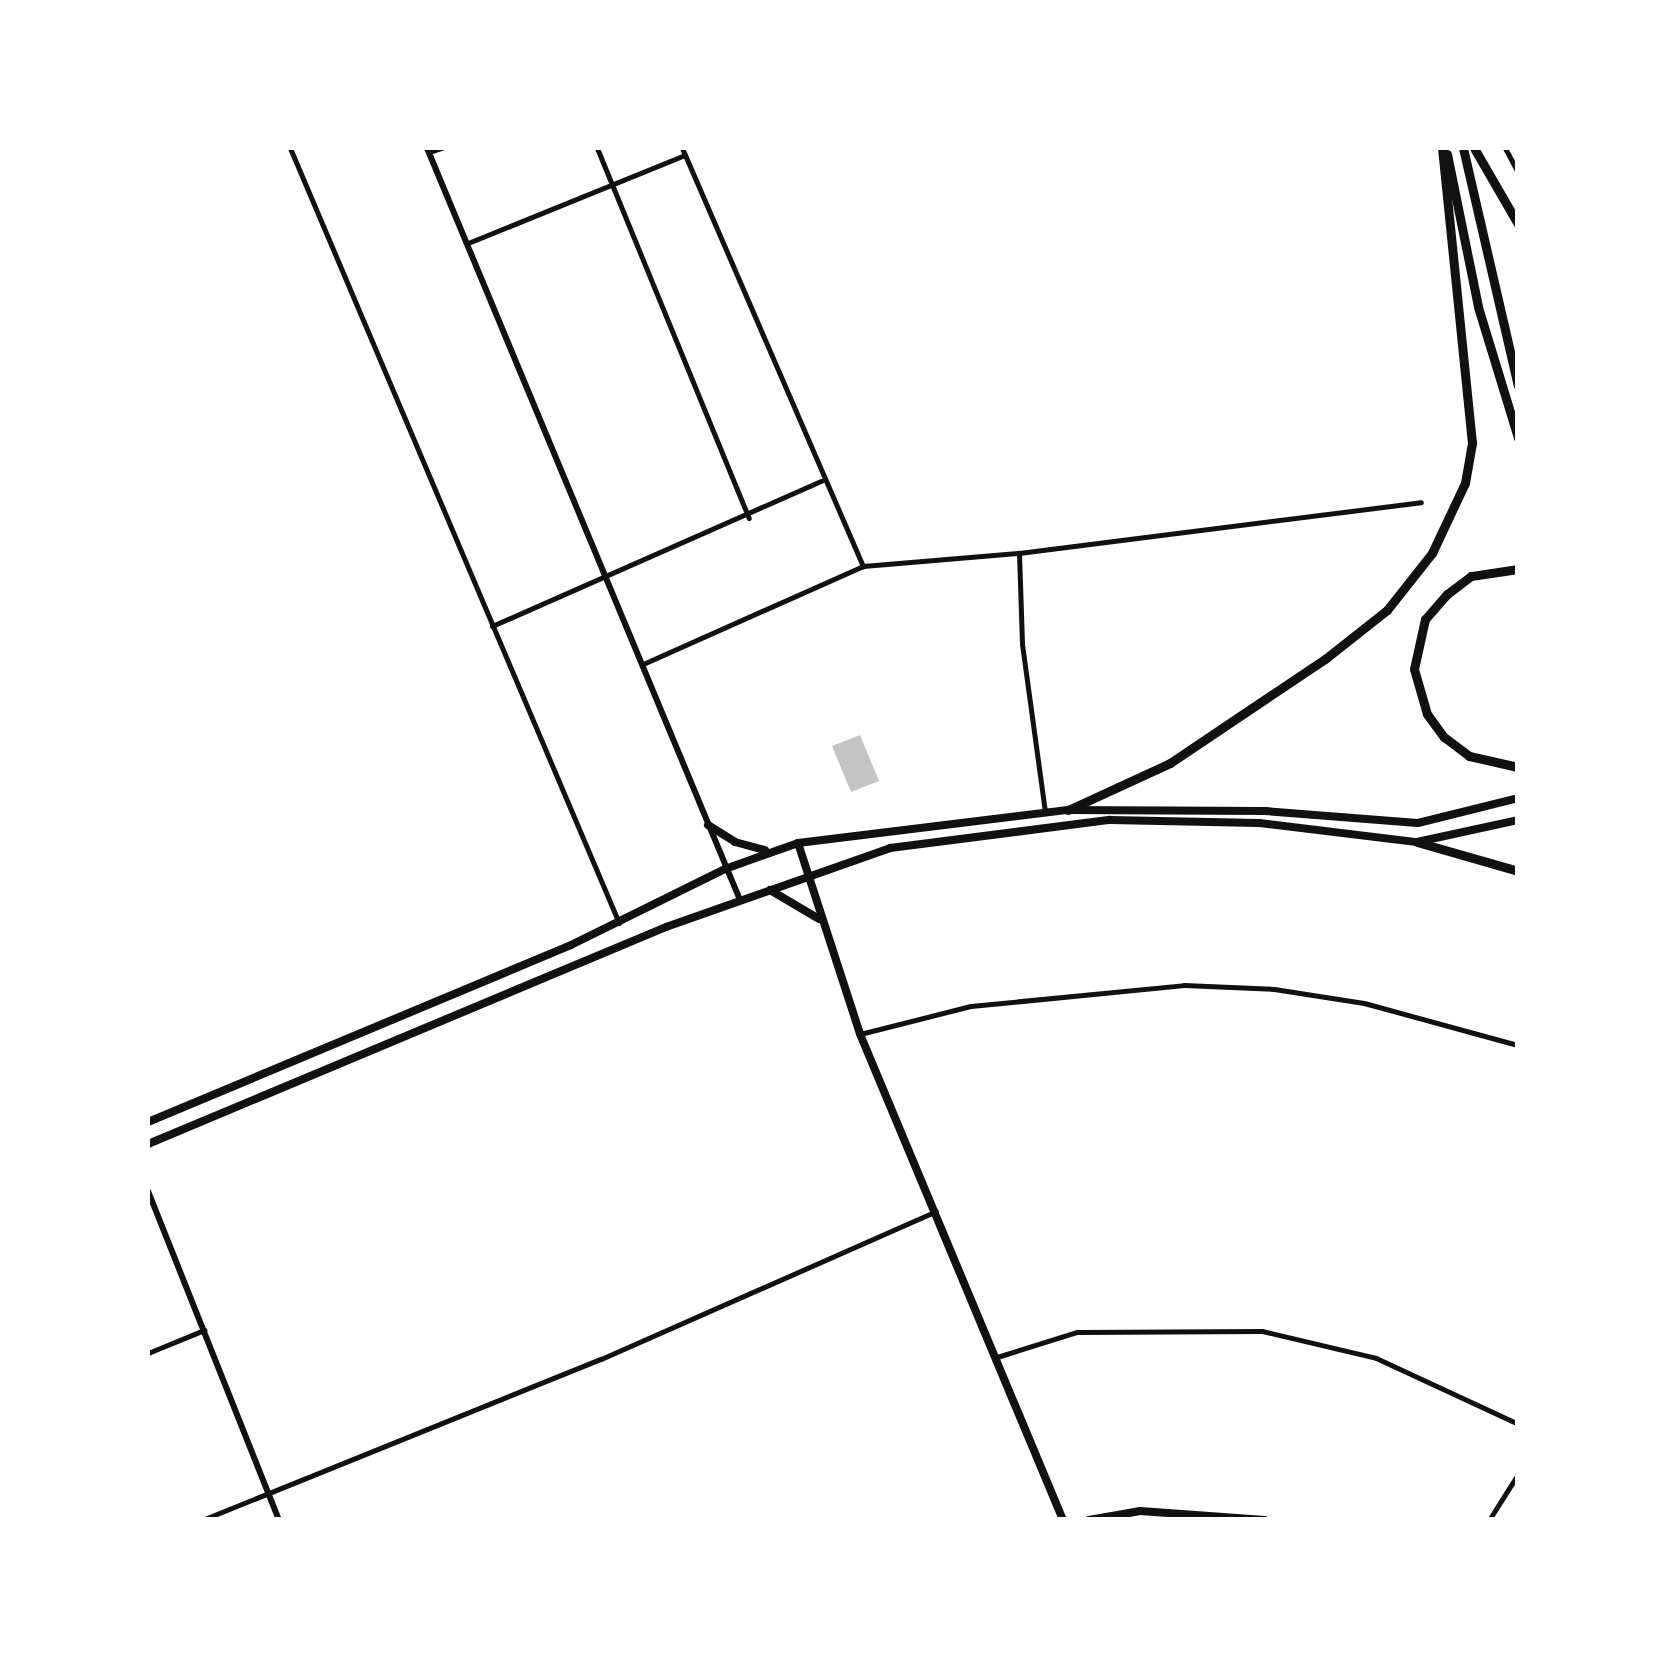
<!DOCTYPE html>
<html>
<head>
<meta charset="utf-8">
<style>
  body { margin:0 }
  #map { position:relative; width:1665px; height:1667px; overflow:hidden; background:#fff; font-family:"Sofia Sans Condensed",sans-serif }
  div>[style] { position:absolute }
  .building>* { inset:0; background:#c4c4c4 }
  .minor>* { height:5px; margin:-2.5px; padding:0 2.5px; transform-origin:2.5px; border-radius:2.5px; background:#111 }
  .tertiary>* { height:6px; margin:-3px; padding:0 3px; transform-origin:3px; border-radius:3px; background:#111 }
  .secondary>* { height:8px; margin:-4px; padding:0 4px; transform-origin:4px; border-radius:4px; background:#111 }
  .primary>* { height:8px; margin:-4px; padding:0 4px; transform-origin:4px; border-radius:4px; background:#111 }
  .trunk>* { height:9px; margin:-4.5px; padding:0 4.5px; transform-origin:4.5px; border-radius:4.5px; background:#111 }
  span { translate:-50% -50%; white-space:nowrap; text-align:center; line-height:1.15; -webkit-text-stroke:10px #fff; paint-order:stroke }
  .frame { position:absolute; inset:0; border:150px solid #fff; pointer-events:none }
</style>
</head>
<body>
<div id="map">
  <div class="building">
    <div style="clip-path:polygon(860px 735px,879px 781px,851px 792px,832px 746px)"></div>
  </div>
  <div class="minor">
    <div style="left:290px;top:148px;width:842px;rotate:67deg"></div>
    <div style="left:597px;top:148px;width:400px;rotate:67.7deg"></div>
    <div style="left:682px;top:148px;width:456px;rotate:66.6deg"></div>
    <div style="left:1505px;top:148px;width:27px;rotate:62deg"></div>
    <div style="left:429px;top:152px;width:13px;rotate:-18deg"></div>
    <div style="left:468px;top:243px;width:234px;rotate:-22.1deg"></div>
    <div style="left:1019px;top:553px;width:91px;rotate:88.1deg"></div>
    <div style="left:1022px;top:644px;width:170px;rotate:82.2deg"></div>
    <div style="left:492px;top:626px;width:360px;rotate:-23.8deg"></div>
    <div style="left:643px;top:664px;width:241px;rotate:-24deg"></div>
    <div style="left:863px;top:566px;width:157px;rotate:-4.8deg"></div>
    <div style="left:1019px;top:553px;width:405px;rotate:-7.2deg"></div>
    <div style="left:860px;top:1034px;width:114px;rotate:-14.2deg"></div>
    <div style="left:971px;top:1006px;width:214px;rotate:-5.6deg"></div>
    <div style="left:1184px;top:985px;width:90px;rotate:2.5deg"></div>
    <div style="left:1274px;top:989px;width:91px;rotate:8.8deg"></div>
    <div style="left:1364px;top:1003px;width:160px;rotate:15.3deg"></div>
    <div style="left:148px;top:1353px;width:61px;rotate:-22.3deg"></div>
    <div style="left:997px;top:1357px;width:84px;rotate:-17.4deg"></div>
    <div style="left:1077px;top:1332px;width:185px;rotate:-0.3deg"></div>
    <div style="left:1262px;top:1331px;width:117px;rotate:13.3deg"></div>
    <div style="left:1376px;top:1358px;width:157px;rotate:24.9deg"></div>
    <div style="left:202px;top:1520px;width:430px;rotate:-22deg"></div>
    <div style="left:601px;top:1359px;width:366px;rotate:-23.8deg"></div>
    <div style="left:1489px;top:1520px;width:54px;rotate:-57.8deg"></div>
  </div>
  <div class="tertiary">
    <div style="left:427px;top:148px;width:815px;rotate:67.4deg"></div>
    <div style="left:148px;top:1191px;width:354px;rotate:68.3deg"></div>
  </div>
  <div class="secondary">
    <div style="left:798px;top:843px;width:201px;rotate:72deg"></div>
    <div style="left:860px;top:1034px;width:527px;rotate:67.33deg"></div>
    <div style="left:1089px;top:1520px;width:52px;rotate:-10deg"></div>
    <div style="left:1140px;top:1511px;width:125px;rotate:4.1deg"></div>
  </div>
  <div class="primary">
    <div style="left:708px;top:825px;width:32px;rotate:32deg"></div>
    <div style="left:735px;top:842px;width:31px;rotate:15deg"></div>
    <div style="left:770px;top:890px;width:57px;rotate:30.6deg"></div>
    <div style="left:148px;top:1122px;width:459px;rotate:-22.7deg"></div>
    <div style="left:571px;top:945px;width:172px;rotate:-26.3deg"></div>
    <div style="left:725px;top:869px;width:77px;rotate:-19.6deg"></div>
    <div style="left:798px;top:843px;width:272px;rotate:-7deg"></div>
    <div style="left:1068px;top:810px;width:197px;rotate:0.3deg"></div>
    <div style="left:1265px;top:811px;width:153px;rotate:4.5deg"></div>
    <div style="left:1418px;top:823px;width:103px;rotate:-14deg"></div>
    <div style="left:148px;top:1144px;width:562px;rotate:-22.73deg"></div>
    <div style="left:666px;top:927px;width:238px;rotate:-19.4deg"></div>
    <div style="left:890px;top:848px;width:222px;rotate:-7.3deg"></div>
    <div style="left:1110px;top:820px;width:149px;rotate:1.2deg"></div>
    <div style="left:1259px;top:823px;width:159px;rotate:6.9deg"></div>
    <div style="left:1417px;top:842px;width:103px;rotate:-12.3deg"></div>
  </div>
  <div class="trunk">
    <div style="left:1463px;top:148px;width:244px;rotate:77deg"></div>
    <div style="left:1474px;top:148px;width:88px;rotate:59.9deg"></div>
    <div style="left:1447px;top:154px;width:156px;rotate:78.5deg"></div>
    <div style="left:1478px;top:307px;width:137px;rotate:73deg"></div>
    <div style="left:1518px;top:569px;width:48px;rotate:171.5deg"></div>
    <div style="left:1471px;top:576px;width:30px;rotate:143deg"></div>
    <div style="left:1447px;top:594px;width:33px;rotate:131deg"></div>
    <div style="left:1425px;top:619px;width:51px;rotate:102.4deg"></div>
    <div style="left:1414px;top:669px;width:47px;rotate:73.9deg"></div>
    <div style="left:1427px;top:714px;width:29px;rotate:54deg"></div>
    <div style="left:1444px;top:737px;width:31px;rotate:37deg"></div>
    <div style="left:1469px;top:756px;width:50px;rotate:12.7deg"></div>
    <div style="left:1068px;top:810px;width:112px;rotate:-24.7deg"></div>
    <div style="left:1170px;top:763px;width:187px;rotate:-33.9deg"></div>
    <div style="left:1325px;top:659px;width:79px;rotate:-38.3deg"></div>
    <div style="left:1387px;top:610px;width:73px;rotate:-51.7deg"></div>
    <div style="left:1432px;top:553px;width:77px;rotate:-64.8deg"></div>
    <div style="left:1465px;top:483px;width:41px;rotate:-80.1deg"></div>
    <div style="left:1472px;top:443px;width:297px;rotate:-95.8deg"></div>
    <div style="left:1417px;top:842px;width:105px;rotate:16deg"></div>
  </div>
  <div class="frame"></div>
</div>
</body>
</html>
